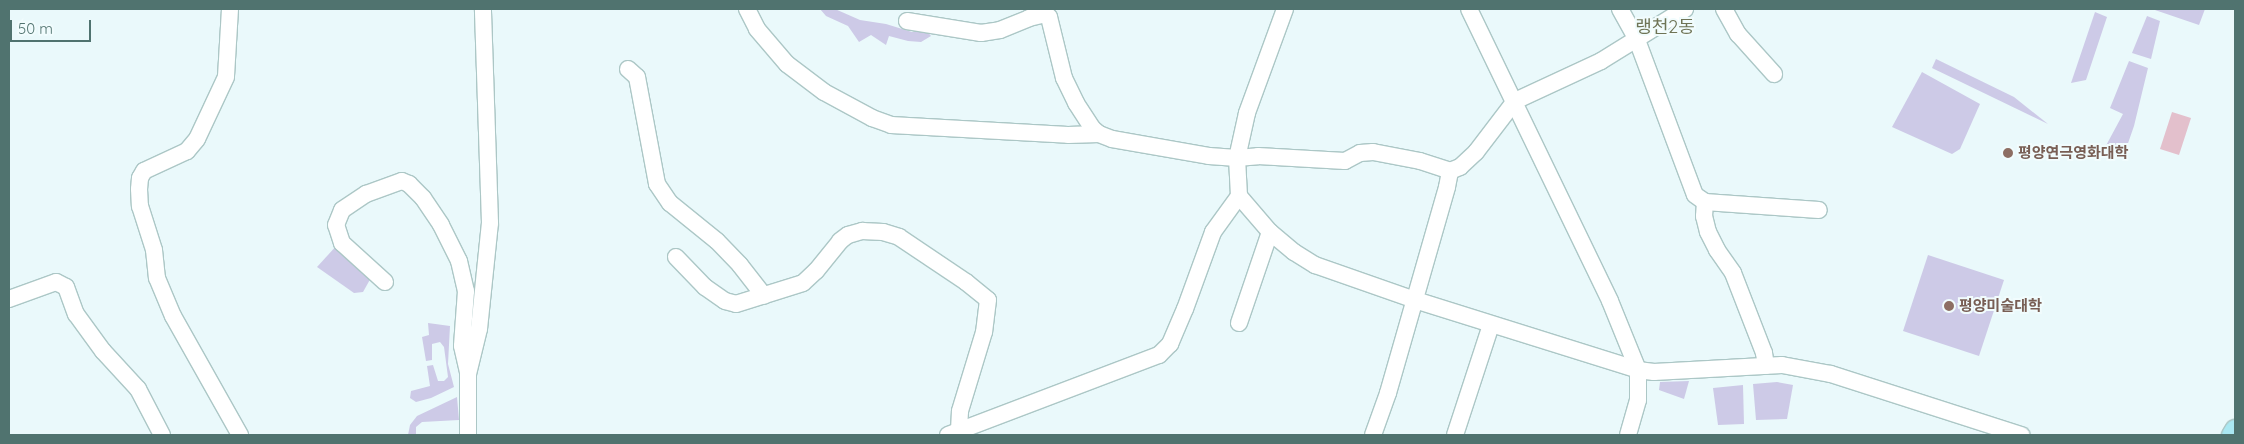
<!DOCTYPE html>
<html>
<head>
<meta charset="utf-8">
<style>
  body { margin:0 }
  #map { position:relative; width:2244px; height:444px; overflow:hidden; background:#eaf9fb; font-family:Quicksand,"Noto Sans KR",sans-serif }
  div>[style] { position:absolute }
  .green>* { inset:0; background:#cdcae7 }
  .water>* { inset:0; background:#e3c0cc }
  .roads { filter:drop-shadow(1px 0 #acc7c6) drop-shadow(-1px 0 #acc7c6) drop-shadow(0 1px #acc7c6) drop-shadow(0 -1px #acc7c6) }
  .minor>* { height:16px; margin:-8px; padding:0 8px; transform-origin:8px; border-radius:8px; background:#fff }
  .major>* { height:21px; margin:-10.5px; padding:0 10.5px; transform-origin:10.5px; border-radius:10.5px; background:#aae8f2 }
  .dots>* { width:14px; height:14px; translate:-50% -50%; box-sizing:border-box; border:2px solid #f1fcfd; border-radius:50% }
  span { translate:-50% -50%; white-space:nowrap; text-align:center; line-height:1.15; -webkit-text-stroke:4px #f1fcfd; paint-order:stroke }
  .education-label { font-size:15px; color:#785e54; font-weight:700 }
  .left { translate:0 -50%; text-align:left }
  .quarter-label { font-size:18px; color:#6f7456 }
  .frame { position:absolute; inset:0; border:10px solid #50736f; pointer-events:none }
  .scale { position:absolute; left:10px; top:20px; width:81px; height:22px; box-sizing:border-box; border:2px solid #50736f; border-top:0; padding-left:6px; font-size:15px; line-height:18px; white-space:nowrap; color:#50736f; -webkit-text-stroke:4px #f1fcfd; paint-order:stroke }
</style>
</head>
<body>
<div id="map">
  <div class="green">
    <div style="clip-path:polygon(820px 9px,835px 9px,860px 20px,886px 24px,912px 32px,925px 29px,931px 36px,921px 42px,908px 41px,889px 36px,886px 45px,871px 35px,859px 42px,848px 26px,826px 16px)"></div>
    <div style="clip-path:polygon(2152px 9px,2205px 9px,2199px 25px)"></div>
    <div style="clip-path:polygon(2095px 12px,2107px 17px,2086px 80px,2071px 83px)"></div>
    <div style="clip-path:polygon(2147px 16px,2160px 21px,2151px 59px,2132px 53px)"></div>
    <div style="clip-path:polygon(1936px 59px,2014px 97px,2048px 124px,1932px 68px)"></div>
    <div style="clip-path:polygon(2129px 61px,2148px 68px,2134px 126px,2126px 149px,2114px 145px,2102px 153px,2123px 114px,2110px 108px)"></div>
    <div style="clip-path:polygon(1922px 72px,1980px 104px,1960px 149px,1952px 154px,1892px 127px)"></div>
    <div style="clip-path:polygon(338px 244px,372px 276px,363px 292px,354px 293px,317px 267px)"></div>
    <div style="clip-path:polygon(1928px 255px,2004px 280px,1979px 356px,1903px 331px)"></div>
    <div style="clip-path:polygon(428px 323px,450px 326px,448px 364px,454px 387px,431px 398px,416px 402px,410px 398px,411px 391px,430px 386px,427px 366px,433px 365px,438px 381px,444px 381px,448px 377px,444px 347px,440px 342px,432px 344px,432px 360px,426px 361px,422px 337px,429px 335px)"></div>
    <div style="clip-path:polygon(1689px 381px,1684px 399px,1659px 390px,1660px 382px)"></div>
    <div style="clip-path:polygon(1777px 382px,1793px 385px,1787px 419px,1756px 420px,1753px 384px)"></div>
    <div style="clip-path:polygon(1743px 385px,1744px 424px,1718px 425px,1713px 388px)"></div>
    <div style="clip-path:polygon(457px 397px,459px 420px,422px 422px,416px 427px,416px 435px,408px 435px,410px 425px,417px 416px)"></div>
  </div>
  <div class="water">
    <div style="clip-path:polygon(2172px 112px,2191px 118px,2179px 155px,2160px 149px)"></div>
  </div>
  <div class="roads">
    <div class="minor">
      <div style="left:230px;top:9px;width:68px;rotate:93.4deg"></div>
      <div style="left:226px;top:77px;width:68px;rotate:115.1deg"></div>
      <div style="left:197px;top:139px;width:16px;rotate:130deg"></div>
      <div style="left:187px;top:151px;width:47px;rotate:155.1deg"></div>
      <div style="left:144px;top:171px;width:8px;rotate:120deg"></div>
      <div style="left:140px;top:178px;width:11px;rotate:95deg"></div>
      <div style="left:139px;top:189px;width:17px;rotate:87deg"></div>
      <div style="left:140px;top:206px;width:46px;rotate:72.3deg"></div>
      <div style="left:154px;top:250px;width:28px;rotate:84deg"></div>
      <div style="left:157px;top:278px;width:41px;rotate:67.2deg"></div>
      <div style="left:173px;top:316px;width:137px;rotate:60.6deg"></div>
      <div style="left:747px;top:9px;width:22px;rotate:63deg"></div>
      <div style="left:757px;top:29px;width:46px;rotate:49.4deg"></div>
      <div style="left:787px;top:64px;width:46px;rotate:37.1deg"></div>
      <div style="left:824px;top:92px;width:55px;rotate:28.4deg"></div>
      <div style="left:872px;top:118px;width:20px;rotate:20deg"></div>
      <div style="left:891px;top:125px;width:177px;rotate:3.2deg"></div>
      <div style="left:1068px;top:135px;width:31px;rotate:-2deg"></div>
      <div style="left:1285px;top:9px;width:111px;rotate:110.1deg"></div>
      <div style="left:1247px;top:113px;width:46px;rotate:102.5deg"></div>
      <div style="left:1237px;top:158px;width:38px;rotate:87deg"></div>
      <div style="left:1239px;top:196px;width:48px;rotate:49.3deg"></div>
      <div style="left:1270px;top:232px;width:31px;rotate:40deg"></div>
      <div style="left:1294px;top:252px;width:25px;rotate:32deg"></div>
      <div style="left:1315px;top:265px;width:106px;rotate:19.3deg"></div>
      <div style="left:1415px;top:300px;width:234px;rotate:17.4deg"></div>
      <div style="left:1638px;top:370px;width:16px;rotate:7deg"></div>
      <div style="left:1654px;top:372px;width:128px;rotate:-3.1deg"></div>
      <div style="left:1782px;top:365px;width:50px;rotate:10.4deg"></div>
      <div style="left:1831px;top:374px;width:200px;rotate:17.8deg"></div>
      <div style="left:1469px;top:9px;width:324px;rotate:64.2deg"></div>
      <div style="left:1610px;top:301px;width:74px;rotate:67.9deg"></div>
      <div style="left:1638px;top:370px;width:30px;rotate:90deg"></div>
      <div style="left:1638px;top:400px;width:36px;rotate:106deg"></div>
      <div style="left:1620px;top:9px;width:35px;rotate:61deg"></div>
      <div style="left:1637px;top:40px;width:165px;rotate:69.5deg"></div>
      <div style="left:1695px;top:195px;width:12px;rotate:35deg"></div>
      <div style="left:1705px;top:202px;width:114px;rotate:4deg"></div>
      <div style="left:1724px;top:9px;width:29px;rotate:61deg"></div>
      <div style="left:1738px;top:34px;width:54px;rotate:48deg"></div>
      <div style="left:907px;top:21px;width:75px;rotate:9.2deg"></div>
      <div style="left:981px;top:33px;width:19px;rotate:-9deg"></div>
      <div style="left:1000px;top:30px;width:31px;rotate:-22deg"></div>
      <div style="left:1029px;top:18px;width:16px;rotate:-14deg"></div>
      <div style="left:1045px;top:14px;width:5px;rotate:37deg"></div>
      <div style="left:1049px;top:17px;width:63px;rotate:76.2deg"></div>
      <div style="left:1064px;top:78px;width:28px;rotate:64deg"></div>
      <div style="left:1076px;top:103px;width:30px;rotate:57deg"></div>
      <div style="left:1092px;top:128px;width:9px;rotate:41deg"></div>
      <div style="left:1099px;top:134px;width:14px;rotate:21deg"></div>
      <div style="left:1112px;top:139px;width:98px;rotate:9.9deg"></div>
      <div style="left:1209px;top:156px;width:28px;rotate:4deg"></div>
      <div style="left:1237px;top:158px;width:21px;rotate:-5deg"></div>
      <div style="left:1258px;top:156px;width:87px;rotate:3.3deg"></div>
      <div style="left:1345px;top:161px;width:17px;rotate:-28deg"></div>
      <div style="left:1360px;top:153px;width:13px;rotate:-4deg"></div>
      <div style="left:1373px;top:152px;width:48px;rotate:10.8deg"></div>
      <div style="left:1420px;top:161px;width:32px;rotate:18deg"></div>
      <div style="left:1450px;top:171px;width:11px;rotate:-22deg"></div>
      <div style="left:1460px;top:167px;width:22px;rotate:-43deg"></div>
      <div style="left:1476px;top:152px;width:64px;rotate:-52.6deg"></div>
      <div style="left:1515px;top:101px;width:95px;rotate:-24.9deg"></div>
      <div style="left:1601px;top:61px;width:99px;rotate:-31.8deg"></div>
      <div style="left:628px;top:69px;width:12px;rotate:42deg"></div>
      <div style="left:637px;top:77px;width:109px;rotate:79.4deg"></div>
      <div style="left:657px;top:184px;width:23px;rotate:56deg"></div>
      <div style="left:670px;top:203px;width:60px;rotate:39deg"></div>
      <div style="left:717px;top:241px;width:33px;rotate:46deg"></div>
      <div style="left:740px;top:265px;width:39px;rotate:52deg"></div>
      <div style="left:1705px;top:202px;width:14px;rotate:94deg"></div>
      <div style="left:1704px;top:216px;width:16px;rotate:76deg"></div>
      <div style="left:1708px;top:232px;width:20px;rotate:63deg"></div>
      <div style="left:1717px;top:250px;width:28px;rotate:55deg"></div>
      <div style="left:1733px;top:273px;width:86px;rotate:68.8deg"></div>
      <div style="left:1764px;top:353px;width:13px;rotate:81deg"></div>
      <div style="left:676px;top:257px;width:42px;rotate:46deg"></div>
      <div style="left:705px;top:287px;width:24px;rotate:35deg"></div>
      <div style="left:725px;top:301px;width:11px;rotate:15deg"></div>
      <div style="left:736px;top:304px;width:70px;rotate:-17.4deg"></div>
      <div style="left:803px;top:283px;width:18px;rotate:-43deg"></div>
      <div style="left:816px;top:271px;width:38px;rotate:-51deg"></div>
      <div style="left:840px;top:241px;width:10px;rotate:-37deg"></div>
      <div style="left:848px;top:235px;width:15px;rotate:-16deg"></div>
      <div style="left:862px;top:231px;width:21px;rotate:3deg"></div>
      <div style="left:883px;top:232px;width:17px;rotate:17deg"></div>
      <div style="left:899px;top:237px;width:81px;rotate:33.9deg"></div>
      <div style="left:966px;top:282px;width:28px;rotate:39deg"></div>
      <div style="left:988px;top:300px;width:32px;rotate:97deg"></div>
      <div style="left:984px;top:332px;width:83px;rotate:106.9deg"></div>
      <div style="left:960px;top:411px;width:20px;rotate:93deg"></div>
      <div style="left:385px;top:282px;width:58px;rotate:-137.8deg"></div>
      <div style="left:342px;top:243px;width:19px;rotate:-108deg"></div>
      <div style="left:336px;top:225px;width:16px;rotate:-68deg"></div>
      <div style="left:342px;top:210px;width:29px;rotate:-34deg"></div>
      <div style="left:366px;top:194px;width:38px;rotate:-20deg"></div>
      <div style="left:402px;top:181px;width:8px;rotate:23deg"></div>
      <div style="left:409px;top:184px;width:20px;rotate:45deg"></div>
      <div style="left:423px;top:198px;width:32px;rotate:56deg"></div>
      <div style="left:441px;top:225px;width:40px;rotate:63.4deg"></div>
      <div style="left:459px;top:261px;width:31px;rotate:77deg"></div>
      <div style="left:466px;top:291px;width:55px;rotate:94.2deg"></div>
      <div style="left:462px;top:346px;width:26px;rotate:77deg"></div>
      <div style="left:9px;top:299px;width:50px;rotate:-19.9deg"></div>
      <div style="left:56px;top:282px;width:11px;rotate:27deg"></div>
      <div style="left:66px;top:287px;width:29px;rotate:70deg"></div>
      <div style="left:76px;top:314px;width:46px;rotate:53.9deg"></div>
      <div style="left:103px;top:351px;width:52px;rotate:47.4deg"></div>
      <div style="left:138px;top:389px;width:52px;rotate:62.4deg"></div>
      <div style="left:1239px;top:323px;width:96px;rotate:-71.2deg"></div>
      <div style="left:468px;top:435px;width:61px;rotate:-90deg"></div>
      <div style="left:468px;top:374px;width:46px;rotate:-76.3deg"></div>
      <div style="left:479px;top:329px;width:107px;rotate:-84.1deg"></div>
      <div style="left:490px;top:223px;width:214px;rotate:-91.9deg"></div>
      <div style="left:948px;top:435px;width:226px;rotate:-20.8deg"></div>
      <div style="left:1159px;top:355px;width:16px;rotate:-45deg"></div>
      <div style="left:1170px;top:344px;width:38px;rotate:-67deg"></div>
      <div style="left:1185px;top:309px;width:82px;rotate:-70deg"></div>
      <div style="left:1213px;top:232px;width:44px;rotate:-54.2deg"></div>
      <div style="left:1373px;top:435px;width:45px;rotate:-70.3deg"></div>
      <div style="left:1388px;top:393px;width:214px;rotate:-74deg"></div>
      <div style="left:1447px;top:187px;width:16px;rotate:-79deg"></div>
      <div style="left:1455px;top:435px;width:116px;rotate:-71.9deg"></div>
    </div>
    <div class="major">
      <div style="left:2232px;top:435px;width:6px;rotate:-59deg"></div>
    </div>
  </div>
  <div class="dots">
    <div style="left:2008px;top:153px;background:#8d6e63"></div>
    <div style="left:1949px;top:306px;background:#8d6e63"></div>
  </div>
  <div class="education-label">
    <span class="left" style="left:2018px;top:153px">평양연극영화대학</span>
    <span class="left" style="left:1959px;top:306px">평양미술대학</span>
  </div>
  <div class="quarter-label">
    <span style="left:1665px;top:27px">랭천2동</span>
  </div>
  <div class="frame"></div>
  <div class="scale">50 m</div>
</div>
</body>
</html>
